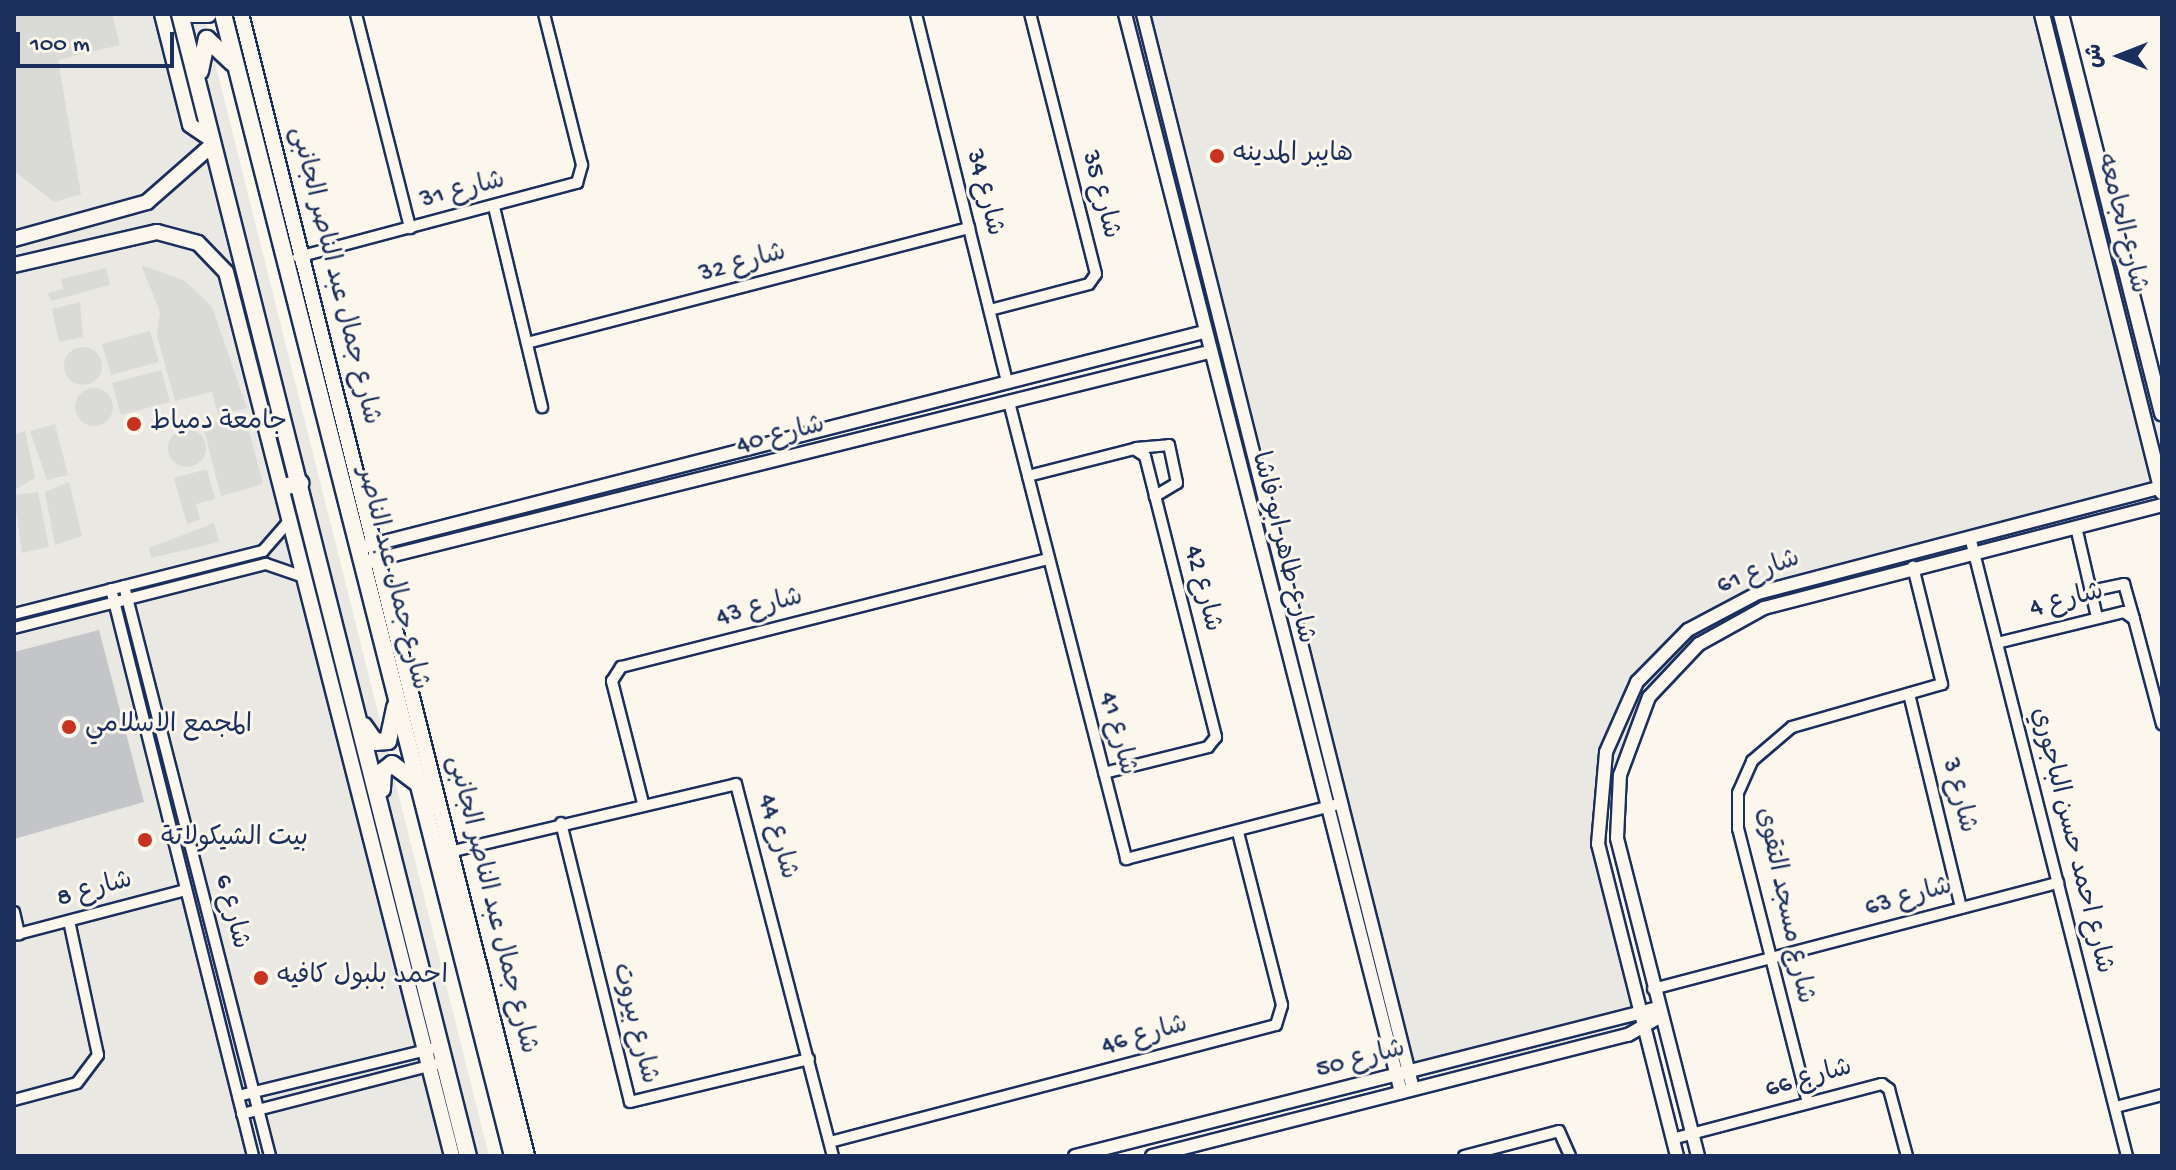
<!DOCTYPE html>
<html>
<head>
<meta charset="utf-8">
<style>
  body { margin:0 }
  #map { position:relative; width:2176px; height:1170px; overflow:hidden; background:#fbf7ec; font-family:"Gochi Hand","Playpen Sans Arabic",sans-serif }
  div>[style] { position:absolute }
  .built>* { inset:0; background:#eae8e2 }
  .green>* { inset:0; background:#dadad7 }
  .round { border-radius:50% }
  .building>* { inset:0; background:#c3c5c9 }
  .roads { filter:drop-shadow(2px 0 #1b2f5e) drop-shadow(-2px 0 #1b2f5e) drop-shadow(0 2px #1b2f5e) drop-shadow(0 -2px #1b2f5e) }
  .minor>* { height:10px; margin:-5px; padding:0 5px; transform-origin:5px; border-radius:5px; background:#fbf7ec }
  .tertiary>* { height:12px; margin:-6px; padding:0 6px; transform-origin:6px; border-radius:6px; background:#fbf7ec }
  .secondary>* { height:14px; margin:-7px; padding:0 7px; transform-origin:7px; border-radius:7px; background:#fbf7ec }
  .primary>* { height:16px; margin:-8px; padding:0 8px; transform-origin:8px; border-radius:8px; background:#fbf7ec }
  .dots>* { width:22px; height:22px; translate:-50% -50%; box-sizing:border-box; border:4px solid #fbf7ec; border-radius:50% }
  span { translate:-50% -50%; white-space:nowrap; text-align:center; line-height:1.15; -webkit-text-stroke:6px #fbf7ec; paint-order:stroke }
  .poi-label { font-size:26px; color:#1b2f5e }
  .left { translate:0 -50%; text-align:left }
  .street-label { font-size:26px; color:#1b2f5e }
  .frame { position:absolute; inset:0; border:16px solid #1b2f5e; pointer-events:none }
  .north { position:absolute; left:2080px; top:16px; width:80px; height:80px; -webkit-text-stroke:6px #fbf7ec; paint-order:stroke; rotate:270deg; font-size:22px; font-weight:700; line-height:32px; text-align:center; color:#1b2f5e }
  .north::after { content:''; display:block; margin:auto; width:28px; height:36px; background:#1b2f5e; clip-path:polygon(50% 0,100% 100%,50% 72%,0 100%) }
  .scale { position:absolute; left:16px; top:32px; width:158px; height:36px; box-sizing:border-box; border:4px solid #1b2f5e; border-top:0; padding-left:10px; font-size:24px; line-height:28px; white-space:nowrap; color:#1b2f5e; -webkit-text-stroke:6px #fbf7ec; paint-order:stroke }
</style>
</head>
<body>
<div id="map">
  <div class="built">
    <div style="clip-path:polygon(14px 14px,203px 14px,489px 1156px,14px 1156px)"></div>
    <div style="clip-path:polygon(1133px 14px,2054px 14px,2162px 435px,2162px 495px,1807px 585px,1753px 602px,1689px 641px,1642px 693px,1606px 793px,1608px 853px,1650px 1020px,1405px 1082px)"></div>
  </div>
  <div class="green">
    <div style="clip-path:polygon(14px 14px,112px 14px,120px 45px,58px 60px,81px 194px,54px 202px,14px 171px)"></div>
    <div style="clip-path:polygon(141px 265px,185px 281px,212px 307px,247px 408px,218px 415px,212px 392px,175px 401px,157px 336px,160px 312px)"></div>
    <div style="clip-path:polygon(106px 268px,110px 285px,51px 301px,48px 293px,63px 289px,61px 279px)"></div>
    <div style="clip-path:polygon(80px 302px,83px 337px,59px 342px,52px 309px)"></div>
    <div style="clip-path:polygon(150px 331px,159px 362px,111px 375px,102px 344px)"></div>
    <div class="round" style="left:64px;top:347px;width:38px;height:38px"></div>
    <div style="clip-path:polygon(161px 370px,170px 402px,121px 415px,112px 383px)"></div>
    <div class="round" style="left:75px;top:388px;width:38px;height:38px"></div>
    <div style="clip-path:polygon(245px 415px,263px 484px,221px 496px,203px 426px)"></div>
    <div style="clip-path:polygon(55px 424px,68px 475px,47px 480px,30px 431px)"></div>
    <div class="round" style="left:168px;top:429px;width:38px;height:38px"></div>
    <div style="clip-path:polygon(25px 431px,35px 478px,14px 490px,14px 434px)"></div>
    <div style="clip-path:polygon(207px 469px,215px 499px,196px 504px,200px 520px,187px 524px,174px 478px)"></div>
    <div style="clip-path:polygon(69px 482px,82px 536px,55px 545px,45px 492px)"></div>
    <div style="clip-path:polygon(38px 492px,49px 547px,22px 553px,14px 495px)"></div>
    <div style="clip-path:polygon(214px 523px,219px 542px,151px 558px,149px 548px)"></div>
  </div>
  <div class="building">
    <div style="clip-path:polygon(99px 630px,144px 802px,14px 839px,14px 652px)"></div>
  </div>
  <div class="roads">
    <div class="minor">
      <div style="left:356px;top:14px;width:221px;rotate:75.8deg"></div>
      <div style="left:916px;top:14px;width:380px;rotate:76.1deg"></div>
      <div style="left:494px;top:207px;width:206px;rotate:76.5deg"></div>
      <div style="left:298px;top:257px;width:289px;rotate:-14.9deg"></div>
      <div style="left:577px;top:183px;width:19px;rotate:-74deg"></div>
      <div style="left:582px;top:165px;width:156px;rotate:-104.1deg"></div>
      <div style="left:990px;top:310px;width:102px;rotate:-14.7deg"></div>
      <div style="left:1089px;top:284px;width:12px;rotate:-55deg"></div>
      <div style="left:1096px;top:274px;width:268px;rotate:-104.2deg"></div>
      <div style="left:527px;top:343px;width:457px;rotate:-14.6deg"></div>
      <div style="left:1009px;top:402px;width:472px;rotate:75.6deg"></div>
      <div style="left:1126px;top:859px;width:223px;rotate:-14.5deg"></div>
      <div style="left:1136px;top:448px;width:33px;rotate:-5deg"></div>
      <div style="left:1169px;top:445px;width:39px;rotate:78deg"></div>
      <div style="left:1177px;top:483px;width:26px;rotate:149deg"></div>
      <div style="left:1028px;top:476px;width:109px;rotate:-14.3deg"></div>
      <div style="left:1134px;top:449px;width:13px;rotate:32deg"></div>
      <div style="left:1145px;top:456px;width:290px;rotate:75.8deg"></div>
      <div style="left:1216px;top:737px;width:13px;rotate:129deg"></div>
      <div style="left:1208px;top:747px;width:107px;rotate:166deg"></div>
      <div style="left:2076px;top:527px;width:92px;rotate:76.9deg"></div>
      <div style="left:1970px;top:537px;width:639px;rotate:75.77deg"></div>
      <div style="left:124px;top:586px;width:588px;rotate:75.63deg"></div>
      <div style="left:111px;top:589px;width:585px;rotate:75.94deg"></div>
      <div style="left:2091px;top:591px;width:34px;rotate:-12deg"></div>
      <div style="left:2124px;top:584px;width:36px;rotate:74deg"></div>
      <div style="left:14px;top:614px;width:257px;rotate:-14.2deg"></div>
      <div style="left:263px;top:551px;width:41px;rotate:-48.9deg"></div>
      <div style="left:14px;top:628px;width:260px;rotate:-14.3deg"></div>
      <div style="left:266px;top:564px;width:40px;rotate:18.9deg"></div>
      <div style="left:1997px;top:643px;width:131px;rotate:-13.7deg"></div>
      <div style="left:2124px;top:612px;width:12px;rotate:35deg"></div>
      <div style="left:2134px;top:619px;width:109px;rotate:75.1deg"></div>
      <div style="left:1909px;top:694px;width:220px;rotate:76.3deg"></div>
      <div style="left:643px;top:803px;width:126px;rotate:-104.3deg"></div>
      <div style="left:612px;top:681px;width:17px;rotate:-57deg"></div>
      <div style="left:621px;top:667px;width:441px;rotate:-14.2deg"></div>
      <div style="left:561px;top:823px;width:287px;rotate:76.1deg"></div>
      <div style="left:630px;top:1102px;width:184px;rotate:-13.5deg"></div>
      <div style="left:445px;top:853px;width:299px;rotate:-13.3deg"></div>
      <div style="left:736px;top:784px;width:384px;rotate:75.4deg"></div>
      <div style="left:14px;top:912px;width:23px;rotate:77deg"></div>
      <div style="left:14px;top:935px;width:178px;rotate:-14.7deg"></div>
      <div style="left:1653px;top:989px;width:419px;rotate:-14.7deg"></div>
      <div style="left:238px;top:1096px;width:199px;rotate:-13.7deg"></div>
      <div style="left:14px;top:1100px;width:65px;rotate:-15.1deg"></div>
      <div style="left:77px;top:1083px;width:35px;rotate:-53deg"></div>
      <div style="left:98px;top:1055px;width:137px;rotate:-102.2deg"></div>
      <div style="left:1808px;top:1103px;width:283px;rotate:-104.3deg"></div>
      <div style="left:1738px;top:829px;width:36px;rotate:-90deg"></div>
      <div style="left:1738px;top:793px;width:35px;rotate:-66deg"></div>
      <div style="left:1752px;top:761px;width:52px;rotate:-40.4deg"></div>
      <div style="left:1792px;top:727px;width:156px;rotate:-16deg"></div>
      <div style="left:1942px;top:684px;width:121px;rotate:-103.9deg"></div>
      <div style="left:2116px;top:1107px;width:48px;rotate:-14.6deg"></div>
      <div style="left:242px;top:1114px;width:209px;rotate:-14.4deg"></div>
      <div style="left:1672px;top:1139px;width:217px;rotate:-14.7deg"></div>
      <div style="left:1882px;top:1084px;width:9px;rotate:36deg"></div>
      <div style="left:1889px;top:1089px;width:69px;rotate:75deg"></div>
      <div style="left:830px;top:1142px;width:461px;rotate:-14.7deg"></div>
      <div style="left:1276px;top:1025px;width:21px;rotate:-73deg"></div>
      <div style="left:1282px;top:1005px;width:179px;rotate:-104.3deg"></div>
      <div style="left:1464px;top:1156px;width:98px;rotate:-14.7deg"></div>
      <div style="left:1559px;top:1131px;width:27px;rotate:66deg"></div>
    </div>
    <div class="tertiary">
      <div style="left:1125px;top:14px;width:1113px;rotate:75.64deg"></div>
      <div style="left:1143px;top:14px;width:1108px;rotate:75.9deg"></div>
      <div style="left:360px;top:548px;width:871px;rotate:-14.36deg"></div>
      <div style="left:370px;top:561px;width:865px;rotate:-13.99deg"></div>
      <div style="left:1075px;top:1156px;width:601px;rotate:-14.24deg"></div>
      <div style="left:1152px;top:1156px;width:491px;rotate:-14.3deg"></div>
      <div style="left:1628px;top:1035px;width:38px;rotate:-30deg"></div>
      <div style="left:1677px;top:1156px;width:322px;rotate:-104.2deg"></div>
      <div style="left:1598px;top:844px;width:92px;rotate:-85deg"></div>
      <div style="left:1606px;top:752px;width:77px;rotate:-66.1deg"></div>
      <div style="left:1637px;top:682px;width:73px;rotate:-45.6deg"></div>
      <div style="left:1688px;top:630px;width:79px;rotate:-27.9deg"></div>
      <div style="left:1758px;top:593px;width:418px;rotate:-14.7deg"></div>
      <div style="left:1698px;top:1156px;width:328px;rotate:-104.3deg"></div>
      <div style="left:1617px;top:838px;width:63px;rotate:-87.3deg"></div>
      <div style="left:1620px;top:775px;width:83px;rotate:-69.6deg"></div>
      <div style="left:1649px;top:697px;width:73px;rotate:-46.7deg"></div>
      <div style="left:1699px;top:644px;width:74px;rotate:-29deg"></div>
      <div style="left:1764px;top:608px;width:411px;rotate:-14.5deg"></div>
    </div>
    <div class="secondary">
      <div style="left:162px;top:14px;width:114px;rotate:75.8deg"></div>
      <div style="left:190px;top:125px;width:25px;rotate:34deg"></div>
      <div style="left:241px;top:14px;width:1177px;rotate:75.94deg"></div>
      <div style="left:2042px;top:14px;width:493px;rotate:75.9deg"></div>
      <div style="left:2061px;top:14px;width:412px;rotate:75.8deg"></div>
      <div style="left:14px;top:239px;width:138px;rotate:-15.5deg"></div>
      <div style="left:147px;top:202px;width:86px;rotate:-41.2deg"></div>
      <div style="left:14px;top:265px;width:147px;rotate:-13deg"></div>
      <div style="left:157px;top:232px;width:42px;rotate:15deg"></div>
      <div style="left:198px;top:243px;width:40px;rotate:46deg"></div>
      <div style="left:226px;top:272px;width:912px;rotate:75.66deg"></div>
    </div>
    <div class="primary">
      <div style="left:180px;top:14px;width:1178px;rotate:75.85deg"></div>
      <div style="left:192px;top:14px;width:16px"></div>
      <div style="left:223px;top:14px;width:1178px;rotate:75.75deg"></div>
      <div style="left:200px;top:71px;width:33px;rotate:-78deg"></div>
      <div style="left:207px;top:39px;width:35px;rotate:43deg"></div>
      <div style="left:283px;top:487px;width:18px;rotate:-13deg"></div>
      <div style="left:364px;top:726px;width:19px;rotate:55deg"></div>
      <div style="left:375px;top:742px;width:13px;rotate:-4deg"></div>
      <div style="left:388px;top:741px;width:35px;rotate:-78deg"></div>
      <div style="left:382px;top:789px;width:18px;rotate:-87deg"></div>
      <div style="left:383px;top:771px;width:11px;rotate:-38deg"></div>
      <div style="left:392px;top:764px;width:34px;rotate:37deg"></div>
    </div>
  </div>
  <div class="dots">
    <div style="left:1217px;top:156px;background:#c8321e"></div>
    <div style="left:134px;top:424px;background:#c8321e"></div>
    <div style="left:69px;top:727px;background:#c8321e"></div>
    <div style="left:145px;top:840px;background:#c8321e"></div>
    <div style="left:261px;top:978px;background:#c8321e"></div>
  </div>
  <div class="poi-label">
    <span class="left" style="left:1233px;top:156px">هايبر المدينه</span>
    <span class="left" style="left:150px;top:424px">جامعة دمياط</span>
    <span class="left" style="left:85px;top:727px">المجمع الاسلامي</span>
    <span class="left" style="left:161px;top:840px">بيت الشيكولاتة</span>
    <span class="left" style="left:277px;top:978px">احمد بلبول كافيه</span>
  </div>
  <div class="street-label">
    <span style="left:463px;top:192px;rotate:-14deg">شارع 31</span>
    <span style="left:983px;top:193px;rotate:76deg">شارع 34</span>
    <span style="left:1099px;top:195px;rotate:76deg">شارع 35</span>
    <span style="left:2120px;top:224px;rotate:76deg">شارع الجامعه</span>
    <span style="left:743px;top:265px;rotate:-15deg">شارع 32</span>
    <span style="left:333px;top:276px;rotate:76deg">شارع جمال عبد الناصر الجانبى</span>
    <span style="left:781px;top:437px;rotate:-14deg">شارع 40</span>
    <span style="left:1281px;top:548px;rotate:76deg">شارع طاهر ابو فاشا</span>
    <span style="left:1759px;top:574px;rotate:-20deg">شارع 61</span>
    <span style="left:391px;top:579px;rotate:76deg">شارع جمال عبد الناصر</span>
    <span style="left:1201px;top:589px;rotate:76deg">شارع 42</span>
    <span style="left:2067px;top:602px;rotate:-14deg">شارع 4</span>
    <span style="left:760px;top:609px;rotate:-14deg">شارع 43</span>
    <span style="left:1116px;top:734px;rotate:76deg">شارع 41</span>
    <span style="left:1957px;top:796px;rotate:76deg">شارع 3</span>
    <span style="left:776px;top:837px;rotate:75deg">شارع 44</span>
    <span style="left:2070px;top:841px;rotate:76deg">شارع احمد حسن الباجوري</span>
    <span style="left:95px;top:891px;rotate:-15deg">شارع 8</span>
    <span style="left:1909px;top:899px;rotate:-15deg">شارع 63</span>
    <span style="left:490px;top:905px;rotate:76deg">شارع جمال عبد الناصر الجانبى</span>
    <span style="left:1783px;top:906px;rotate:78deg">شارع مسجد التقوى</span>
    <span style="left:230px;top:912px;rotate:76deg">شارع 6</span>
    <span style="left:633px;top:1024px;rotate:76deg">شارع بيروت</span>
    <span style="left:1145px;top:1037px;rotate:-15deg">شارع 46</span>
    <span style="left:1361px;top:1061px;rotate:-14deg">شارع 50</span>
    <span style="left:1809px;top:1080px;rotate:-15deg">شارع 66</span>
  </div>
  <div class="frame"></div>
  <div class="north">ش</div>
  <div class="scale">100 m</div>
</div>
</body>
</html>
